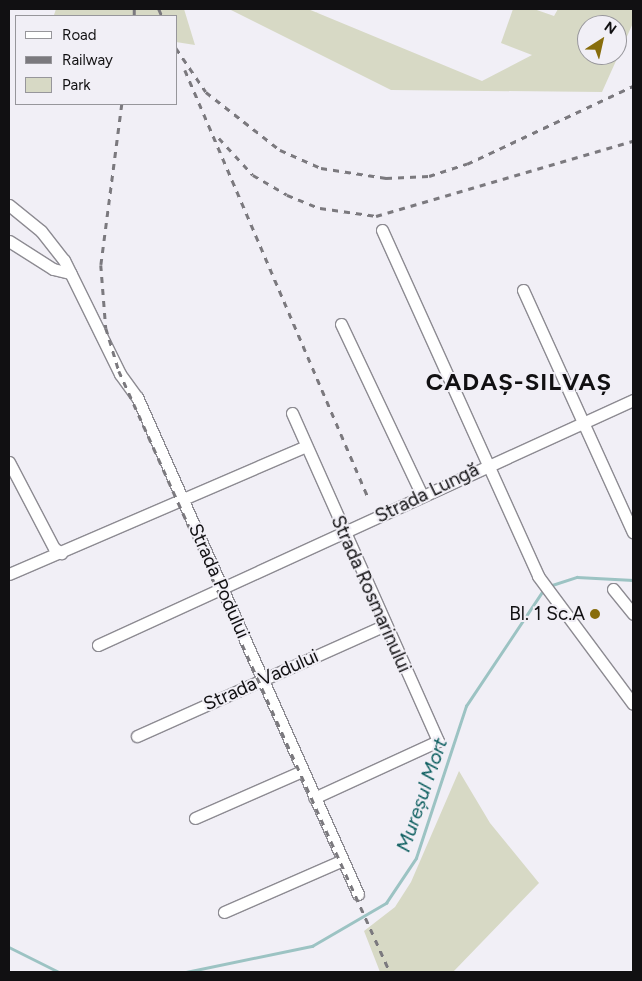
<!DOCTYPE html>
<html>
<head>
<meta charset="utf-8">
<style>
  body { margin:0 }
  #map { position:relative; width:642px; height:981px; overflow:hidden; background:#f1eff6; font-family:Figtree,sans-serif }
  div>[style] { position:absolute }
  .green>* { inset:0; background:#d7d9c5 }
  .stream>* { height:2.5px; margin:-1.25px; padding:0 1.25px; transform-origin:1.25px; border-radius:1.25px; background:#9cc3c3 }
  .roads { filter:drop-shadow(1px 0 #8d8b92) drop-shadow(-1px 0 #8d8b92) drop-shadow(0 1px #8d8b92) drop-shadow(0 -1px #8d8b92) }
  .minor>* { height:11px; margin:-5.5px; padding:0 5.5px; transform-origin:5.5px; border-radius:5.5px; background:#fff }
  .rail>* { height:2.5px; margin-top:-1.25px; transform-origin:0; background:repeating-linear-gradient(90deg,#7b797e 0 6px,transparent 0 12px) }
  .dots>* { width:14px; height:14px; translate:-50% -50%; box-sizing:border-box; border:2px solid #f1eff6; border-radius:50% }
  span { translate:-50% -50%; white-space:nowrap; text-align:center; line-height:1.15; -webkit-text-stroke:4px #f1eff6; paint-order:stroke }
  .street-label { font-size:19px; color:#111012 }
  .poi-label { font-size:19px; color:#111012 }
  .right { translate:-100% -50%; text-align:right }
  .water-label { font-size:20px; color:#0e5f60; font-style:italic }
  .district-label { font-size:24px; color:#111012; font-weight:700; letter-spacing:1px }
  .frame { position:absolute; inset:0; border:10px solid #111012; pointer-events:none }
  .legend { position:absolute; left:15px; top:15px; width:162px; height:90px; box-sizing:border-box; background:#f1eff6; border:1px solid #97969b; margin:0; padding:6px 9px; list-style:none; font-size:15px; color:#111012 }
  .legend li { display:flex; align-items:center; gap:10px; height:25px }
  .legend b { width:25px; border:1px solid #97969b }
  .north { position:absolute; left:577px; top:15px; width:50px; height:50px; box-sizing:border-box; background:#f1eff6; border:1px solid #97969b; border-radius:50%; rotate:35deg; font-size:14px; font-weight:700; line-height:20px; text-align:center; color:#111012 }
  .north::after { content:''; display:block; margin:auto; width:18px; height:22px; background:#886d0c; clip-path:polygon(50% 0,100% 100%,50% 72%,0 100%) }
</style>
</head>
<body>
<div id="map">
  <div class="green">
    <div style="clip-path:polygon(56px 9px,184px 9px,195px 45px,176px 42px,176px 16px,60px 16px,54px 15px)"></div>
    <div style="clip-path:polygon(evenodd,229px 9px,308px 9px,482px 81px,532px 55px,501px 43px,513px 9px,534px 9px,554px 16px,558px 9px,633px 9px,633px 23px,602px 92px,391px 90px,229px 9px,587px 25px,617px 25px,617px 55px,587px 55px,587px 25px)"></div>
    <div style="clip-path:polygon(459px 771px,490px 823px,539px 883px,453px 972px,380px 972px,364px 931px,395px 907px,411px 882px)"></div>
  </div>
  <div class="stream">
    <div style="left:549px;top:586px;width:29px;rotate:-18deg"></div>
    <div style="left:577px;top:577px;width:56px;rotate:3.1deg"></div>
    <div style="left:9px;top:947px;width:56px;rotate:26.6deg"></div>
    <div style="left:186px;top:972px;width:129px;rotate:-11.7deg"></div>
    <div style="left:312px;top:946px;width:86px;rotate:-30.2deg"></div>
    <div style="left:386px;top:903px;width:54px;rotate:-56.3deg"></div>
    <div style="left:416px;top:858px;width:160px;rotate:-71.8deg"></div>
    <div style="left:466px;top:706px;width:141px;rotate:-56.3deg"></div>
  </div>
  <div class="roads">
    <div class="minor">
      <div style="left:9px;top:205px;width:41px;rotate:39.1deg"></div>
      <div style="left:41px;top:231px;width:37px;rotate:52deg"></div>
      <div style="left:64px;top:260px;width:127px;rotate:63.8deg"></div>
      <div style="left:120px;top:374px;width:29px;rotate:54deg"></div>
      <div style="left:137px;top:397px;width:544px;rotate:66.03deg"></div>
      <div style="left:382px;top:230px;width:380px;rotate:65.7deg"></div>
      <div style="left:538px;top:576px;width:159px;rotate:53.4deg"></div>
      <div style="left:9px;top:241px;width:52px;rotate:32.5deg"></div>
      <div style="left:53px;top:269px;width:18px;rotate:13deg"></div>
      <div style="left:523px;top:290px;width:266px;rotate:65.6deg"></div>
      <div style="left:341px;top:324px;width:189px;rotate:64.7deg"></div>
      <div style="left:292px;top:413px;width:359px;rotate:66deg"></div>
      <div style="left:438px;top:741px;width:136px;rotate:155.3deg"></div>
      <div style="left:9px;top:462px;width:97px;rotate:62.4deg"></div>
      <div style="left:54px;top:548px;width:9px;rotate:36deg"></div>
      <div style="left:9px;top:574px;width:323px;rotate:-23.3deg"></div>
      <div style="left:613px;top:589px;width:32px;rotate:51deg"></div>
      <div style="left:98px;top:645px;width:588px;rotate:-24.61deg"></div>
      <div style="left:137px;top:736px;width:272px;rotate:-24.1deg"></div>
      <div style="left:195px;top:818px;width:117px;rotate:-23.7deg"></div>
      <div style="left:224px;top:912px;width:128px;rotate:-23.6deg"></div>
    </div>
  </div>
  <div class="rail">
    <div style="left:159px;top:9px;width:8px;rotate:67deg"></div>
    <div style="left:134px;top:16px;width:7px;rotate:-90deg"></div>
    <div style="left:176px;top:48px;width:53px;rotate:55.7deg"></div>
    <div style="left:206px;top:92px;width:94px;rotate:38.1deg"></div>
    <div style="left:280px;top:150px;width:45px;rotate:23.7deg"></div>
    <div style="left:321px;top:168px;width:66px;rotate:8.7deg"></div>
    <div style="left:386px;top:178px;width:43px;rotate:-2.7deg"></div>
    <div style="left:429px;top:176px;width:40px;rotate:-18deg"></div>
    <div style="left:467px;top:164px;width:183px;rotate:-25.2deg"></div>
    <div style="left:185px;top:70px;width:467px;rotate:66.8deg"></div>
    <div style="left:122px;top:104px;width:162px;rotate:97.4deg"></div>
    <div style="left:101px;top:265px;width:63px;rotate:85.5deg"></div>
    <div style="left:106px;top:328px;width:45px;rotate:73.2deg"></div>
    <div style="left:119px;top:371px;width:659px;rotate:65.73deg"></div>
    <div style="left:219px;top:138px;width:50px;rotate:47.4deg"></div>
    <div style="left:253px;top:175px;width:39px;rotate:30deg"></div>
    <div style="left:287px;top:195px;width:35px;rotate:22deg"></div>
    <div style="left:320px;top:208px;width:57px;rotate:8.1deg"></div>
    <div style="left:376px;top:216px;width:268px;rotate:-16.3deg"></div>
  </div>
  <div class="dots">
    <div style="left:595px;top:614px;background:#886d0c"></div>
  </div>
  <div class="street-label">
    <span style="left:427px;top:493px;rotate:-26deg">Strada Lungă</span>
    <span style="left:219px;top:581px;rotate:66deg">Strada Podului</span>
    <span style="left:371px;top:594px;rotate:66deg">Strada Rosmarinului</span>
    <span style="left:261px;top:680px;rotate:-24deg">Strada Vadului</span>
  </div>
  <div class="poi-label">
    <span class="right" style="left:585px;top:614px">Bl. 1 Sc.A</span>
  </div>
  <div class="water-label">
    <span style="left:422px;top:795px;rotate:-71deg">Mureșul Mort</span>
  </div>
  <div class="district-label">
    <span style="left:519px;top:382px">CADAȘ-SILVAȘ</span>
  </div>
  <div class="frame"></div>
  <ul class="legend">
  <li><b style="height:6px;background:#fff"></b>Road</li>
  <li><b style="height:6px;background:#7b797e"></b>Railway</li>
  <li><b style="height:14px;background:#d7d9c5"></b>Park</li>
  </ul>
  <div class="north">N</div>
</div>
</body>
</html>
